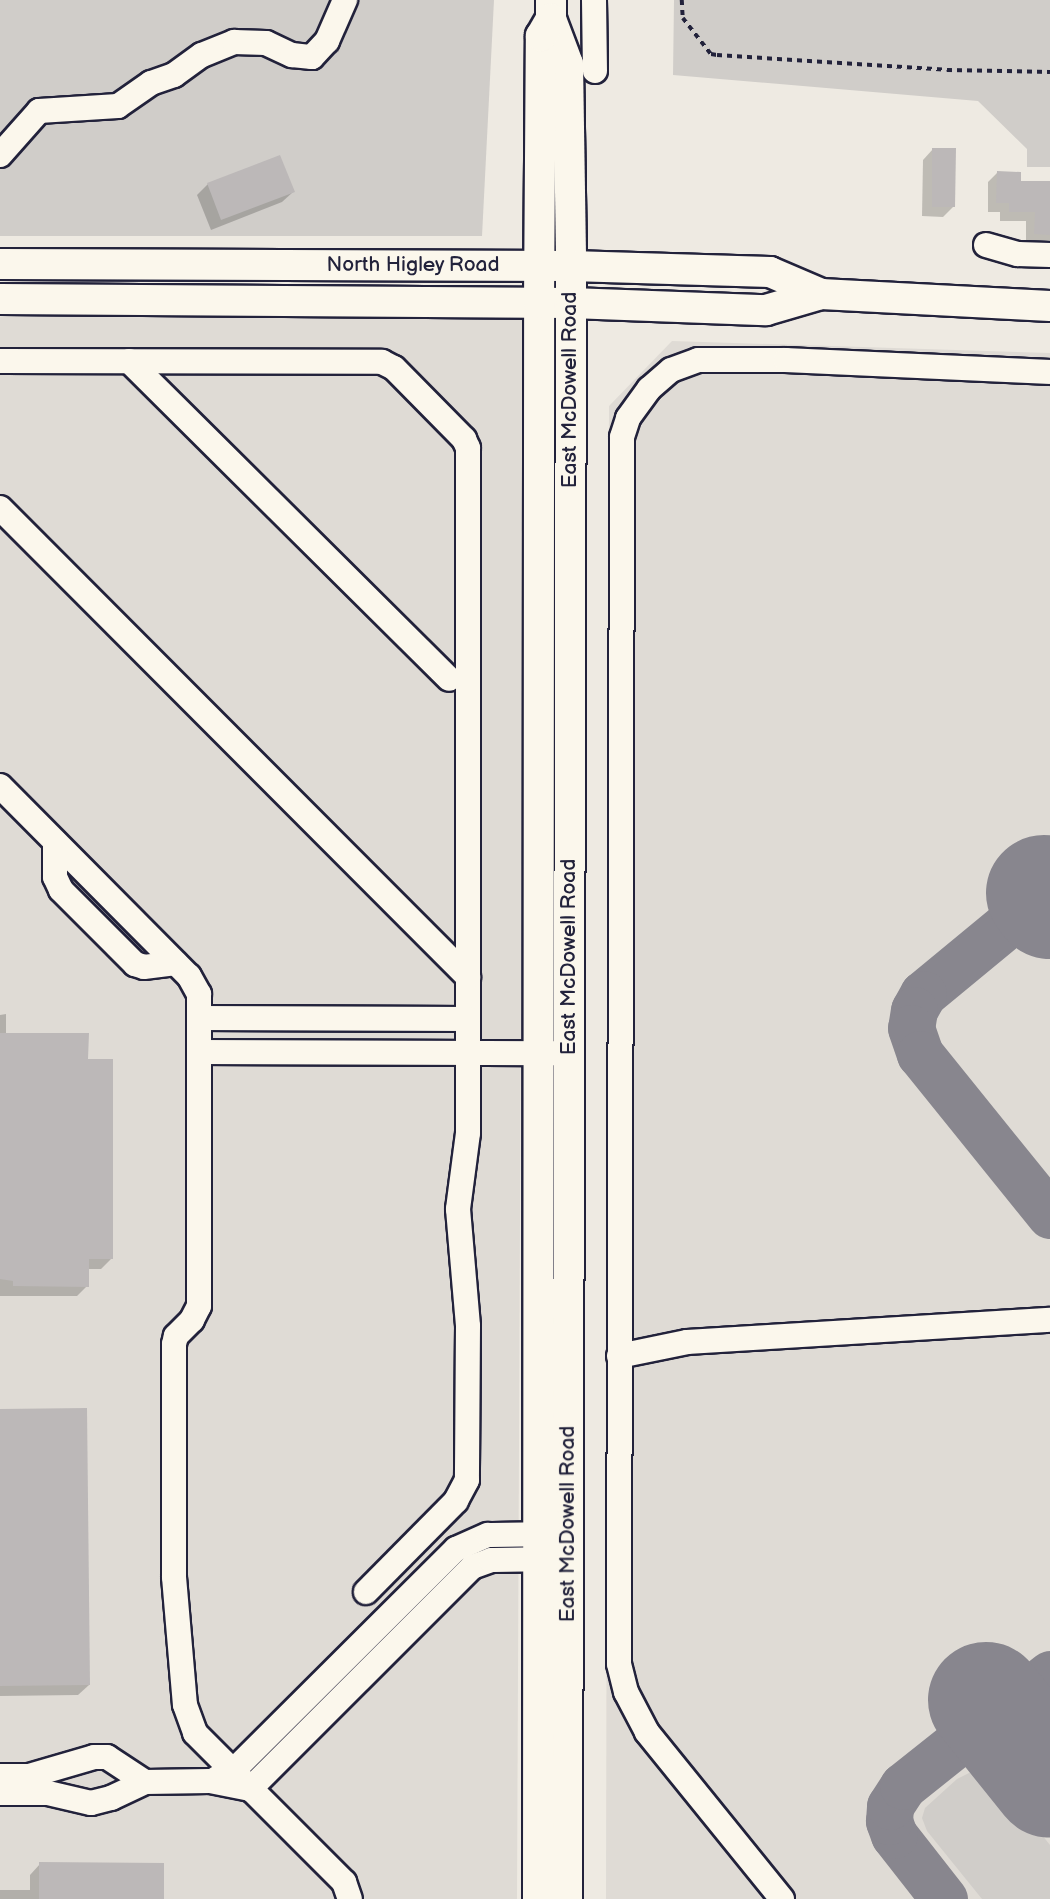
<!DOCTYPE html>
<html>
<head>
<meta charset="utf-8">
<style>
  body { margin:0 }
  #map { position:relative; width:1050px; height:1899px; overflow:hidden; background:#eeeae2; font-family:"Balsamiq Sans",sans-serif }
  div>[style] { position:absolute }
  .built>* { inset:0; background:#dfdbd5 }
  .green>* { inset:0; background:#d0cdc9 }
  .shadow>* { inset:0; background:#0003 }
  .taxiway>* { height:47px; margin:-23.5px; padding:0 23.5px; transform-origin:23.5px; border-radius:23.5px; background:#88868e }
  .runway>* { height:116px; margin:-58px; padding:0 58px; transform-origin:58px; border-radius:58px; background:#88868e }
  .building>* { inset:0; background:#bcb8b8 }
  .path>* { height:3.5px; margin-top:-1.75px; transform-origin:0; background:repeating-linear-gradient(90deg,#22223b 0 5px,transparent 0 10px) }
  .roads { filter:drop-shadow(2px 0 #22223b) drop-shadow(-2px 0 #22223b) drop-shadow(0 2px #22223b) drop-shadow(0 -2px #22223b) }
  .minor>* { height:24px; margin:-12px; padding:0 12px; transform-origin:12px; border-radius:12px; background:#fbf7ec }
  .major>* { height:30px; margin:-15px; padding:0 15px; transform-origin:15px; border-radius:15px; background:#fbf7ec }
  span { translate:-50% -50%; white-space:nowrap; text-align:center; line-height:1.15; -webkit-text-stroke:5px #fbf7ec; paint-order:stroke }
  .street-label { font-size:21px; color:#22223b }
</style>
</head>
<body>
<div id="map">
  <div class="built">
    <div style="clip-path:polygon(0 317px,524px 318px,517px 1899px,0 1899px)"></div>
    <div style="clip-path:polygon(672px 341px,1050px 353px,1050px 1899px,606px 1899px,609px 406px)"></div>
  </div>
  <div class="green">
    <div style="clip-path:polygon(0 0,494px 0,482px 236px,0 236px)"></div>
    <div style="clip-path:polygon(674px 0,1050px 0,1050px 167px,1027px 167px,1027px 149px,978px 101px,673px 75px)"></div>
    <div style="clip-path:polygon(973px 1771px,986px 1772px,997px 1779px,1050px 1845px,1050px 1899px,982px 1899px,927px 1831px,922px 1818px,925px 1808px,957px 1779px)"></div>
  </div>
  <div class="shadow">
    <div style="clip-path:polygon(933px 149px,954px 206px,943px 217px,922px 216px,923px 160px)"></div>
    <div style="clip-path:polygon(997px 173px,1019px 182px,1050px 183px,1050px 244px,1026px 243px,1026px 221px,1000px 221px,1000px 212px,988px 212px,988px 182px)"></div>
    <div style="clip-path:polygon(208px 184px,293px 192px,282px 202px,211px 230px,197px 195px)"></div>
    <div style="clip-path:polygon(6px 1014px,6px 1035px,87px 1061px,111px 1259px,101px 1269px,87px 1269px,87px 1286px,77px 1296px,0 1296px,0 1015px)"></div>
    <div style="clip-path:polygon(0 1410px,89px 1685px,78px 1695px,0 1696px)"></div>
    <div style="clip-path:polygon(40px 1864px,162px 1899px,0 1899px,0 1890px,30px 1890px,30px 1875px)"></div>
  </div>
  <div class="taxiway">
    <div style="left:1050px;top:889px;width:165px;rotate:140.4deg"></div>
    <div style="left:923px;top:994px;width:18px;rotate:119deg"></div>
    <div style="left:914px;top:1010px;width:18px;rotate:99deg"></div>
    <div style="left:911px;top:1028px;width:28px;rotate:71deg"></div>
    <div style="left:920px;top:1054px;width:207px;rotate:51.1deg"></div>
    <div style="left:998px;top:1715px;width:66px;rotate:-38.3deg"></div>
    <div style="left:944px;top:1899px;width:81px;rotate:-128deg"></div>
    <div style="left:894px;top:1835px;width:15px;rotate:-110deg"></div>
    <div style="left:889px;top:1821px;width:15px;rotate:-86deg"></div>
    <div style="left:890px;top:1806px;width:24px;rotate:-57deg"></div>
    <div style="left:903px;top:1786px;width:119px;rotate:-38.5deg"></div>
  </div>
  <div class="runway">
    <div style="left:1044px;top:893px;width:10px;rotate:53deg"></div>
    <div style="left:986px;top:1700px;width:102px;rotate:51.3deg"></div>
  </div>
  <div class="building">
    <div style="clip-path:polygon(932px 148px,956px 148px,955px 207px,932px 207px)"></div>
    <div style="clip-path:polygon(280px 155px,295px 192px,221px 220px,207px 183px)"></div>
    <div style="clip-path:polygon(997px 171px,1021px 172px,1021px 181px,1050px 181px,1050px 235px,1034px 234px,1035px 212px,1009px 212px,1009px 203px,996px 203px)"></div>
    <div style="clip-path:polygon(0 1033px,89px 1033px,88px 1059px,113px 1059px,113px 1259px,89px 1259px,89px 1287px,13px 1286px,13px 1281px,0 1279px)"></div>
    <div style="clip-path:polygon(87px 1408px,90px 1685px,0 1686px,0 1409px)"></div>
    <div style="clip-path:polygon(39px 1862px,164px 1863px,164px 1899px,39px 1899px)"></div>
  </div>
  <div class="path">
    <div style="left:682px;top:0;width:18px;rotate:87deg"></div>
    <div style="left:683px;top:18px;width:46px;rotate:52.1deg"></div>
    <div style="left:711px;top:54px;width:6px;rotate:9deg"></div>
    <div style="left:717px;top:55px;width:230px;rotate:3.7deg"></div>
    <div style="left:947px;top:70px;width:103px;rotate:1.1deg"></div>
  </div>
  <div class="roads">
    <div class="minor">
      <div style="left:594px;top:0;width:71px;rotate:89.2deg"></div>
      <div style="left:0;top:155px;width:59px;rotate:-48.4deg"></div>
      <div style="left:39px;top:111px;width:79px;rotate:-3.6deg"></div>
      <div style="left:118px;top:106px;width:40px;rotate:-34.9deg"></div>
      <div style="left:151px;top:83px;width:24px;rotate:-19deg"></div>
      <div style="left:174px;top:75px;width:34px;rotate:-36deg"></div>
      <div style="left:202px;top:55px;width:35px;rotate:-22deg"></div>
      <div style="left:234px;top:42px;width:32px;rotate:2deg"></div>
      <div style="left:266px;top:43px;width:29px;rotate:25deg"></div>
      <div style="left:292px;top:55px;width:20px;rotate:6deg"></div>
      <div style="left:312px;top:57px;width:22px;rotate:-47deg"></div>
      <div style="left:327px;top:41px;width:45px;rotate:-66.3deg"></div>
      <div style="left:986px;top:245px;width:33px;rotate:16deg"></div>
      <div style="left:1018px;top:254px;width:32px;rotate:2deg"></div>
      <div style="left:0;top:361px;width:382px;rotate:0.1deg"></div>
      <div style="left:382px;top:362px;width:13px;rotate:27deg"></div>
      <div style="left:394px;top:368px;width:100px;rotate:45.4deg"></div>
      <div style="left:464px;top:439px;width:10px;rotate:66deg"></div>
      <div style="left:468px;top:448px;width:685px;rotate:90deg"></div>
      <div style="left:468px;top:1133px;width:77px;rotate:97.5deg"></div>
      <div style="left:458px;top:1209px;width:117px;rotate:85.1deg"></div>
      <div style="left:468px;top:1326px;width:154px;rotate:90.4deg"></div>
      <div style="left:467px;top:1480px;width:24px;rotate:118deg"></div>
      <div style="left:456px;top:1501px;width:128px;rotate:134.7deg"></div>
      <div style="left:129px;top:361px;width:451px;rotate:44.8deg"></div>
      <div style="left:0;top:508px;width:663px;rotate:45.06deg"></div>
      <div style="left:0;top:786px;width:268px;rotate:45.2deg"></div>
      <div style="left:189px;top:976px;width:21px;rotate:61deg"></div>
      <div style="left:199px;top:994px;width:312px;rotate:90deg"></div>
      <div style="left:199px;top:1306px;width:16px;rotate:117deg"></div>
      <div style="left:192px;top:1320px;width:23px;rotate:135deg"></div>
      <div style="left:176px;top:1336px;width:8px;rotate:104deg"></div>
      <div style="left:174px;top:1344px;width:233px;rotate:90deg"></div>
      <div style="left:174px;top:1577px;width:128px;rotate:85.1deg"></div>
      <div style="left:185px;top:1705px;width:30px;rotate:70deg"></div>
      <div style="left:195px;top:1733px;width:211px;rotate:45deg"></div>
      <div style="left:344px;top:1882px;width:18px;rotate:71deg"></div>
      <div style="left:55px;top:842px;width:35px;rotate:90deg"></div>
      <div style="left:55px;top:877px;width:14px;rotate:65deg"></div>
      <div style="left:61px;top:890px;width:105px;rotate:45deg"></div>
      <div style="left:135px;top:964px;width:9px;rotate:18deg"></div>
      <div style="left:144px;top:967px;width:32px;rotate:-7deg"></div>
      <div style="left:199px;top:1018px;width:269px;rotate:0.2deg"></div>
      <div style="left:199px;top:1052px;width:356px;rotate:0.2deg"></div>
      <div style="left:619px;top:1356px;width:69px;rotate:-11.6deg"></div>
      <div style="left:687px;top:1342px;width:364px;rotate:-3.5deg"></div>
      <div style="left:0;top:1776px;width:29px"></div>
      <div style="left:29px;top:1776px;width:68px;rotate:-16.3deg"></div>
      <div style="left:94px;top:1757px;width:13px"></div>
      <div style="left:107px;top:1757px;width:45px;rotate:33.3deg"></div>
      <div style="left:217px;top:1778px;width:17px;rotate:-24deg"></div>
      <div style="left:233px;top:1771px;width:315px;rotate:-44.9deg"></div>
      <div style="left:456px;top:1549px;width:35px;rotate:-24deg"></div>
      <div style="left:488px;top:1535px;width:69px;rotate:-0.8deg"></div>
      <div style="left:0;top:1793px;width:48px"></div>
      <div style="left:48px;top:1793px;width:44px;rotate:13.1deg"></div>
      <div style="left:91px;top:1803px;width:21px;rotate:-14deg"></div>
      <div style="left:111px;top:1798px;width:38px;rotate:-25deg"></div>
      <div style="left:145px;top:1782px;width:65px;rotate:-0.9deg"></div>
      <div style="left:210px;top:1781px;width:41px;rotate:11.3deg"></div>
      <div style="left:250px;top:1789px;width:314px;rotate:-45deg"></div>
      <div style="left:472px;top:1567px;width:20px;rotate:-20deg"></div>
      <div style="left:491px;top:1560px;width:65px;rotate:-0.9deg"></div>
      <div style="left:782px;top:1899px;width:215px;rotate:-129deg"></div>
      <div style="left:647px;top:1732px;width:45px;rotate:-117.7deg"></div>
      <div style="left:626px;top:1692px;width:29px;rotate:-104deg"></div>
      <div style="left:619px;top:1664px;width:1227px;rotate:-89.86deg"></div>
      <div style="left:622px;top:437px;width:20px;rotate:-72deg"></div>
      <div style="left:628px;top:418px;width:36px;rotate:-54deg"></div>
      <div style="left:649px;top:389px;width:29px;rotate:-41deg"></div>
      <div style="left:671px;top:370px;width:29px;rotate:-20deg"></div>
      <div style="left:698px;top:360px;width:88px"></div>
      <div style="left:786px;top:360px;width:264px;rotate:2.6deg"></div>
    </div>
    <div class="major">
      <div style="left:551px;top:0;width:19px;rotate:90deg"></div>
      <div style="left:551px;top:19px;width:48px;rotate:69.3deg"></div>
      <div style="left:568px;top:64px;width:202px;rotate:89.1deg"></div>
      <div style="left:571px;top:266px;width:1633px;rotate:90.14deg"></div>
      <div style="left:0;top:264px;width:571px;rotate:0.2deg"></div>
      <div style="left:571px;top:266px;width:199px;rotate:1.7deg"></div>
      <div style="left:770px;top:272px;width:56px;rotate:23.3deg"></div>
      <div style="left:0;top:299px;width:571px;rotate:0.4deg"></div>
      <div style="left:571px;top:303px;width:195px;rotate:2.1deg"></div>
      <div style="left:766px;top:310px;width:57px;rotate:-16.2deg"></div>
      <div style="left:821px;top:294px;width:229px;rotate:3deg"></div>
      <div style="left:538px;top:1899px;width:1596px;rotate:-89.96deg"></div>
      <div style="left:539px;top:303px;width:267px;rotate:-89.6deg"></div>
      <div style="left:541px;top:36px;width:20px;rotate:-60deg"></div>
    </div>
  </div>
  <div class="street-label">
    <span style="left:413px;top:265px">North Higley Road</span>
    <span style="left:570px;top:390px;rotate:-90deg">East McDowell Road</span>
    <span style="left:569px;top:957px;rotate:-90deg">East McDowell Road</span>
    <span style="left:568px;top:1524px;rotate:-90deg">East McDowell Road</span>
  </div>
</div>
</body>
</html>
